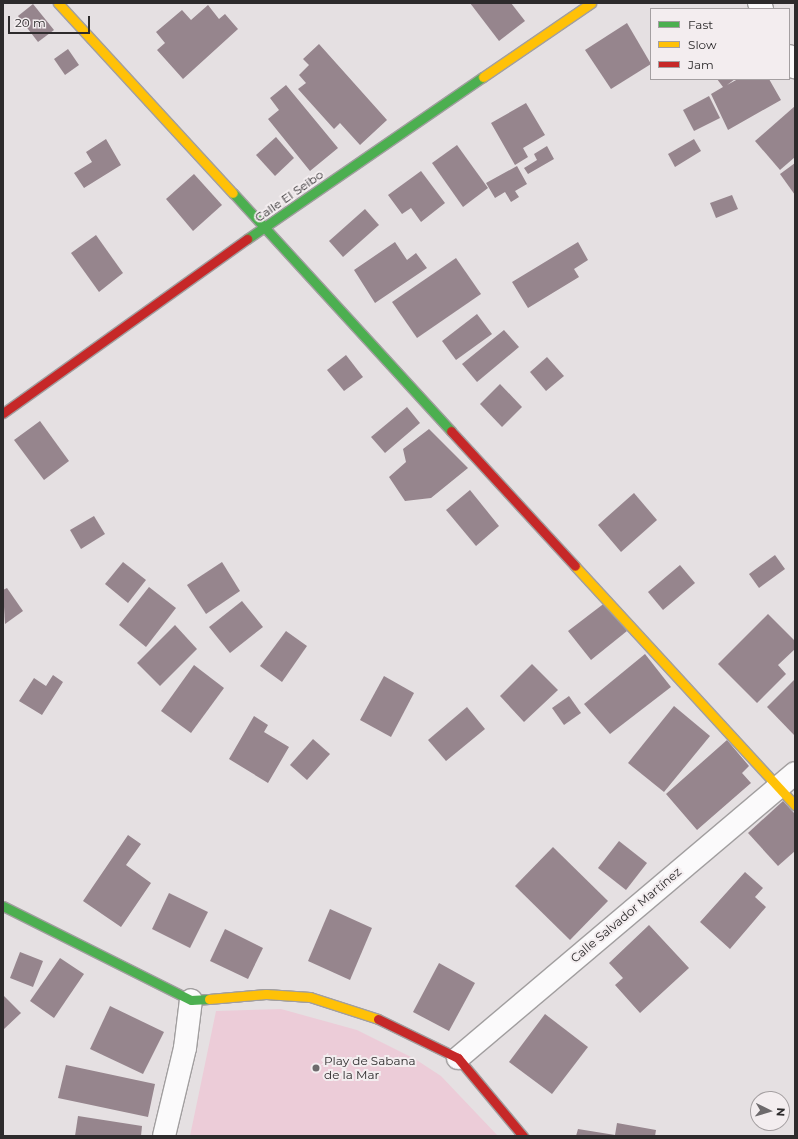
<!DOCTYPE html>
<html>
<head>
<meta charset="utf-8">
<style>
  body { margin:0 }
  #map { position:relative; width:798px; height:1139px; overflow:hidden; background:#e5e0e2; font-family:Montserrat,sans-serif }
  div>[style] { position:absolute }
  .green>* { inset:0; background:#ecccd8 }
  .building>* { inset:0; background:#96858d }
  .roads { filter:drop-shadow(1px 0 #a19e9f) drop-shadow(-1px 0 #a19e9f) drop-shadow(0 1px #a19e9f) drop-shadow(0 -1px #a19e9f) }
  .street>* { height:22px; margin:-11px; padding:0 11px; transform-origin:11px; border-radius:11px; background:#fbfafb }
  .fast>* { height:9px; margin:-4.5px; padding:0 4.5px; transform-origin:4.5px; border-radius:4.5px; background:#4caf50 }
  .slow>* { height:9px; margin:-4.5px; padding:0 4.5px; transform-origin:4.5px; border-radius:4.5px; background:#ffc107 }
  .jam>* { height:9px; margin:-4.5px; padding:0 4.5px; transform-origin:4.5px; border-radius:4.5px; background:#c62828 }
  .dots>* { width:11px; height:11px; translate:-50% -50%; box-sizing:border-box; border:2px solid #f3edef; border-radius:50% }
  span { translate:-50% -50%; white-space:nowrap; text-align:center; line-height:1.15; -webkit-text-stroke:4px #f3edef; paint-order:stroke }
  .street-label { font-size:12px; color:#2d2b2c }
  .poi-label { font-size:12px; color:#2d2b2c }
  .left { translate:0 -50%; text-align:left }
  .frame { position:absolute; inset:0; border:4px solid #2d2b2c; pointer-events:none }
  .legend { position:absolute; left:650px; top:8px; width:140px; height:72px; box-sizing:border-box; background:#f3edef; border:1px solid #a49fa1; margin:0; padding:5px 7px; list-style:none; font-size:12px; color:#2d2b2c }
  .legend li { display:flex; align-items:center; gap:8px; height:20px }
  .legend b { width:20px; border:1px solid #a49fa1 }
  .north { position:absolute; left:750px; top:1091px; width:40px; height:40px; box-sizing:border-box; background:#f3edef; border:1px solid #a49fa1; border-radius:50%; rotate:95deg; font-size:11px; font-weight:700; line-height:16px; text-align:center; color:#2d2b2c }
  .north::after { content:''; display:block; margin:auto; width:14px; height:18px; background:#6d6a6c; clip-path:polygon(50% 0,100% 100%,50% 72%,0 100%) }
  .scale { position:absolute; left:8px; top:16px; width:82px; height:18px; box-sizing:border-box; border:2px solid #2d2b2c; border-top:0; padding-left:5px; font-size:12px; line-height:14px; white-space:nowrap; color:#2d2b2c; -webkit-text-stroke:3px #f3edef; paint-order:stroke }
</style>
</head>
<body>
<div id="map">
  <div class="green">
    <div style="clip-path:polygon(281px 1009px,357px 1030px,415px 1059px,441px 1076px,498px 1136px,190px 1136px,216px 1011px)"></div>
  </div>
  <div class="building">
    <div style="clip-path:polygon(470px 3px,511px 3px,525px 21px,499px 41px)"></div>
    <div style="clip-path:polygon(33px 4px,54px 30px,38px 42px,18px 16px)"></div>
    <div style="clip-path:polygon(208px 5px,219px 19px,225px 14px,238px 29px,183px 79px,157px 50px,165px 43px,156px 32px,182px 10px,191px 20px)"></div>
    <div style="clip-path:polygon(627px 23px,651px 64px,611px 89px,585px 50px)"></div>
    <div style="clip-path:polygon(319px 44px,387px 120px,360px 145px,340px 123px,334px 129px,298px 89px,306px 83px,299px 75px,309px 65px,303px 59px)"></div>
    <div style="clip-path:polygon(68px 49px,79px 65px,65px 75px,54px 59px)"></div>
    <div style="clip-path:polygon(717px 79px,735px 79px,727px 85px,738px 79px,769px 79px,781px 100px,728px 130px,711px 94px,723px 87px)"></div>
    <div style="clip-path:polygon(286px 85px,338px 148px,310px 171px,268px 119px,279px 110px,270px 98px)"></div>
    <div style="clip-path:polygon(709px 96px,720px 118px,694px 131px,683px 110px)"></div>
    <div style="clip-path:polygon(526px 103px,545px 135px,523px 148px,528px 157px,515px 165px,491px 123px)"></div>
    <div style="clip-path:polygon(795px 106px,795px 157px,780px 170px,755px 141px)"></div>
    <div style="clip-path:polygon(276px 137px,294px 158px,275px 176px,256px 155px)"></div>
    <div style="clip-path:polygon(106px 139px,121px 165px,84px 188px,74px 173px,92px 162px,86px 152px)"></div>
    <div style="clip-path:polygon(694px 139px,701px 151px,675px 167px,668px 154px)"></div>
    <div style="clip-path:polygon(457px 145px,488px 188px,463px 207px,432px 163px)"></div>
    <div style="clip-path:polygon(547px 146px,554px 159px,528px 174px,524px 168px,537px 160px,534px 154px)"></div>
    <div style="clip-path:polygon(795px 163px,795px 195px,780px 174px)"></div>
    <div style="clip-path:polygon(517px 166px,527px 184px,515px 191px,519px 197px,511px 202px,505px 192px,495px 198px,486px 183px)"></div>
    <div style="clip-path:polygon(421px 171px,445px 203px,421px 222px,411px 208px,402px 214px,388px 195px)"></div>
    <div style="clip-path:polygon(194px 174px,222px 205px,193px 231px,166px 199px)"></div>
    <div style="clip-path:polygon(732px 195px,738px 209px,716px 218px,710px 203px)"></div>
    <div style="clip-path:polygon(365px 209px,379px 225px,343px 257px,329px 241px)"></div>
    <div style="clip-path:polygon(96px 235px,123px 273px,99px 292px,71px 253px)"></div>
    <div style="clip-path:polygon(395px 242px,407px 260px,416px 253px,427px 268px,375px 303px,354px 270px)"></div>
    <div style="clip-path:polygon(578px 242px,588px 260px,574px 269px,579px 277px,528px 308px,512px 282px)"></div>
    <div style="clip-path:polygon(456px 258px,481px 294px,417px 338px,392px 302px)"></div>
    <div style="clip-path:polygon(477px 314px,492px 334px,456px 360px,442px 341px)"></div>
    <div style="clip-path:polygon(504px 330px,519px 347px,477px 382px,462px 364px)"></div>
    <div style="clip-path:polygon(346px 355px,363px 377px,344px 391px,327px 370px)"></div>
    <div style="clip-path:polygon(547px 357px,564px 376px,546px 391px,530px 372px)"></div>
    <div style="clip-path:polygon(500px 384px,522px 407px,502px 427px,480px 404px)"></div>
    <div style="clip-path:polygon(407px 407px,420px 423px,385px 453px,371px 437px)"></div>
    <div style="clip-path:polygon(40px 421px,69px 461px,44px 480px,14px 440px)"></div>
    <div style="clip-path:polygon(429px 429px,468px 468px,431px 498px,405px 501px,389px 477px,406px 462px,403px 449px)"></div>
    <div style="clip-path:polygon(470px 490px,499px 526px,476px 546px,446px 510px)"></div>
    <div style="clip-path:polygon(634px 493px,657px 520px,621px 552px,598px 525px)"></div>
    <div style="clip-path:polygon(94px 516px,105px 534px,81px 549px,70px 530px)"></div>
    <div style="clip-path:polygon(775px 555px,785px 569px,759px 588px,749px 574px)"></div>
    <div style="clip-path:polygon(123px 562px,146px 580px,128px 603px,105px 584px)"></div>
    <div style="clip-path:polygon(222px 562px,240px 591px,206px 614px,187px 585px)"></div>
    <div style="clip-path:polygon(680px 565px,695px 583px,663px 610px,648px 592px)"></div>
    <div style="clip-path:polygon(149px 587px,176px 608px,146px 647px,119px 625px)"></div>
    <div style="clip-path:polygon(7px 588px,23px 611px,5px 624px,3px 590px)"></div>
    <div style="clip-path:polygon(242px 601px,263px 627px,230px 653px,209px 627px)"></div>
    <div style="clip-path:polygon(606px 602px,627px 631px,591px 660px,568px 631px)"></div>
    <div style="clip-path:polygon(768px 614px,795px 641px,795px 649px,778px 665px,786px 674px,757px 703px,718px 664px)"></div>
    <div style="clip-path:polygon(175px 625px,197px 649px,160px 686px,137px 663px)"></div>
    <div style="clip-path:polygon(286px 631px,307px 646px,282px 682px,260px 666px)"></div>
    <div style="clip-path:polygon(645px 654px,671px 687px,610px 734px,584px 704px)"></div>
    <div style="clip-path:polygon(532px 664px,558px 690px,524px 722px,500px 696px)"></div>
    <div style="clip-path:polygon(194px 665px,224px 688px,191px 733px,161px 711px)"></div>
    <div style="clip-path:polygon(53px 675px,63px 682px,42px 715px,19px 701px,34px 678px,46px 686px)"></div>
    <div style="clip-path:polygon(384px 676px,414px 693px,391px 737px,360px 720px)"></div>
    <div style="clip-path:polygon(795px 679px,795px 736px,767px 707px)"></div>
    <div style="clip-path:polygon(569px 696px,581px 713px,564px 725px,552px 708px)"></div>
    <div style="clip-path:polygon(674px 706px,710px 736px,664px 792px,628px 763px)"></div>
    <div style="clip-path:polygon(467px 707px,485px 729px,446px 761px,428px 740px)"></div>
    <div style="clip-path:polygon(254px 716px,268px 725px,264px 732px,289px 747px,268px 783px,229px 759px)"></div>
    <div style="clip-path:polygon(313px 739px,330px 754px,307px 780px,290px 765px)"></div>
    <div style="clip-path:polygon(727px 740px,749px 766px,742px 773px,751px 783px,697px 830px,666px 794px)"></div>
    <div style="clip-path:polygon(783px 801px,795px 814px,795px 851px,778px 866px,748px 833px)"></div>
    <div style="clip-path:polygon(128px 835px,141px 844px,126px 865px,151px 883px,121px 927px,83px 901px)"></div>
    <div style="clip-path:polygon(619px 841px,647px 863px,626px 890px,598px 868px)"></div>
    <div style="clip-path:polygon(553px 847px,608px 901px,570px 940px,515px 886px)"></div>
    <div style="clip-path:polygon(745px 872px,763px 888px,755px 897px,766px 907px,730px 949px,700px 922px)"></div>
    <div style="clip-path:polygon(169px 893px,208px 912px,190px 948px,152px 929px)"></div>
    <div style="clip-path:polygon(330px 909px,372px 928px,350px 980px,308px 961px)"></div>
    <div style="clip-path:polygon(649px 925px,689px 968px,640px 1013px,615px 985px,623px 978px,609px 963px)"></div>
    <div style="clip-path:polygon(225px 929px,263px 948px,248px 979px,210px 961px)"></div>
    <div style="clip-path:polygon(20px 952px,43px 961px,33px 987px,10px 978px)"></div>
    <div style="clip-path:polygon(60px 958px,84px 974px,54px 1018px,30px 1001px)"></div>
    <div style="clip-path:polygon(439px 963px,475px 983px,449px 1031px,413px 1012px)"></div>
    <div style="clip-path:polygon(3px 995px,21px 1013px,3px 1030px)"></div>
    <div style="clip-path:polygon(110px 1006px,164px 1032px,143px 1074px,90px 1049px)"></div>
    <div style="clip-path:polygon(545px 1014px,588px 1047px,552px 1094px,509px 1062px)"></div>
    <div style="clip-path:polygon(66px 1065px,155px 1084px,148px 1117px,58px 1098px)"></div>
    <div style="clip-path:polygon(78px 1116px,142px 1126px,141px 1136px,75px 1136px)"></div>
    <div style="clip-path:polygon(617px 1123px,656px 1130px,655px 1136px,576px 1136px,578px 1129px,615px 1135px)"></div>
  </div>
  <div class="roads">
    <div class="street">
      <div style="left:759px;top:3px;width:7px;rotate:63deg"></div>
      <div style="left:789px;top:56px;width:13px;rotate:61deg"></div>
      <div style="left:458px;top:1058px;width:441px;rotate:-40.2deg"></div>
      <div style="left:164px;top:1136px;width:90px;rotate:-76.6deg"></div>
      <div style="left:185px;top:1048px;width:48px;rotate:-82.9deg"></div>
    </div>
    <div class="fast">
      <div style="left:233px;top:193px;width:323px;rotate:47.5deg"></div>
      <div style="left:247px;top:239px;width:286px;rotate:-34.5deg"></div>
      <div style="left:3px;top:906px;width:210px;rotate:26.6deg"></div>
      <div style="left:191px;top:1000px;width:18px;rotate:-3deg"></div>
    </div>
    <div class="slow">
      <div style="left:58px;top:3px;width:258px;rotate:47.4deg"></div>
      <div style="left:483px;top:77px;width:131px;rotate:-34.4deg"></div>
      <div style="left:575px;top:566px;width:325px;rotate:47.4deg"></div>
      <div style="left:209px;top:999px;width:57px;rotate:-5deg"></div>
      <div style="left:266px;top:994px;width:44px;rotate:3.9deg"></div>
      <div style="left:310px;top:997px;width:71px;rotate:17.9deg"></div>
    </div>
    <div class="jam">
      <div style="left:3px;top:413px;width:300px;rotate:-35.5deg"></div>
      <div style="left:451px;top:431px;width:183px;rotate:47.4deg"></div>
      <div style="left:378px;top:1019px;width:89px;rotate:26deg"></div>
      <div style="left:458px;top:1058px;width:102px;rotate:50.2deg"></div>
    </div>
  </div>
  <div class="dots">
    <div style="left:316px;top:1068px;background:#6d6a6c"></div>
  </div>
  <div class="street-label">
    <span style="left:289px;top:196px;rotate:-35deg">Calle El Seibo</span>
    <span style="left:626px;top:915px;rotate:-40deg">Calle Salvador Martínez</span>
  </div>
  <div class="poi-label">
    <span class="left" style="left:324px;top:1068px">Play de Sabana<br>de la Mar</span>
  </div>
  <div class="frame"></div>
  <ul class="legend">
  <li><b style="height:5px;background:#4caf50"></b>Fast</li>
  <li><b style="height:5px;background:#ffc107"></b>Slow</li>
  <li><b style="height:5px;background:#c62828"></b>Jam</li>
  </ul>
  <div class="north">N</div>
  <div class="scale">20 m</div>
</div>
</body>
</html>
